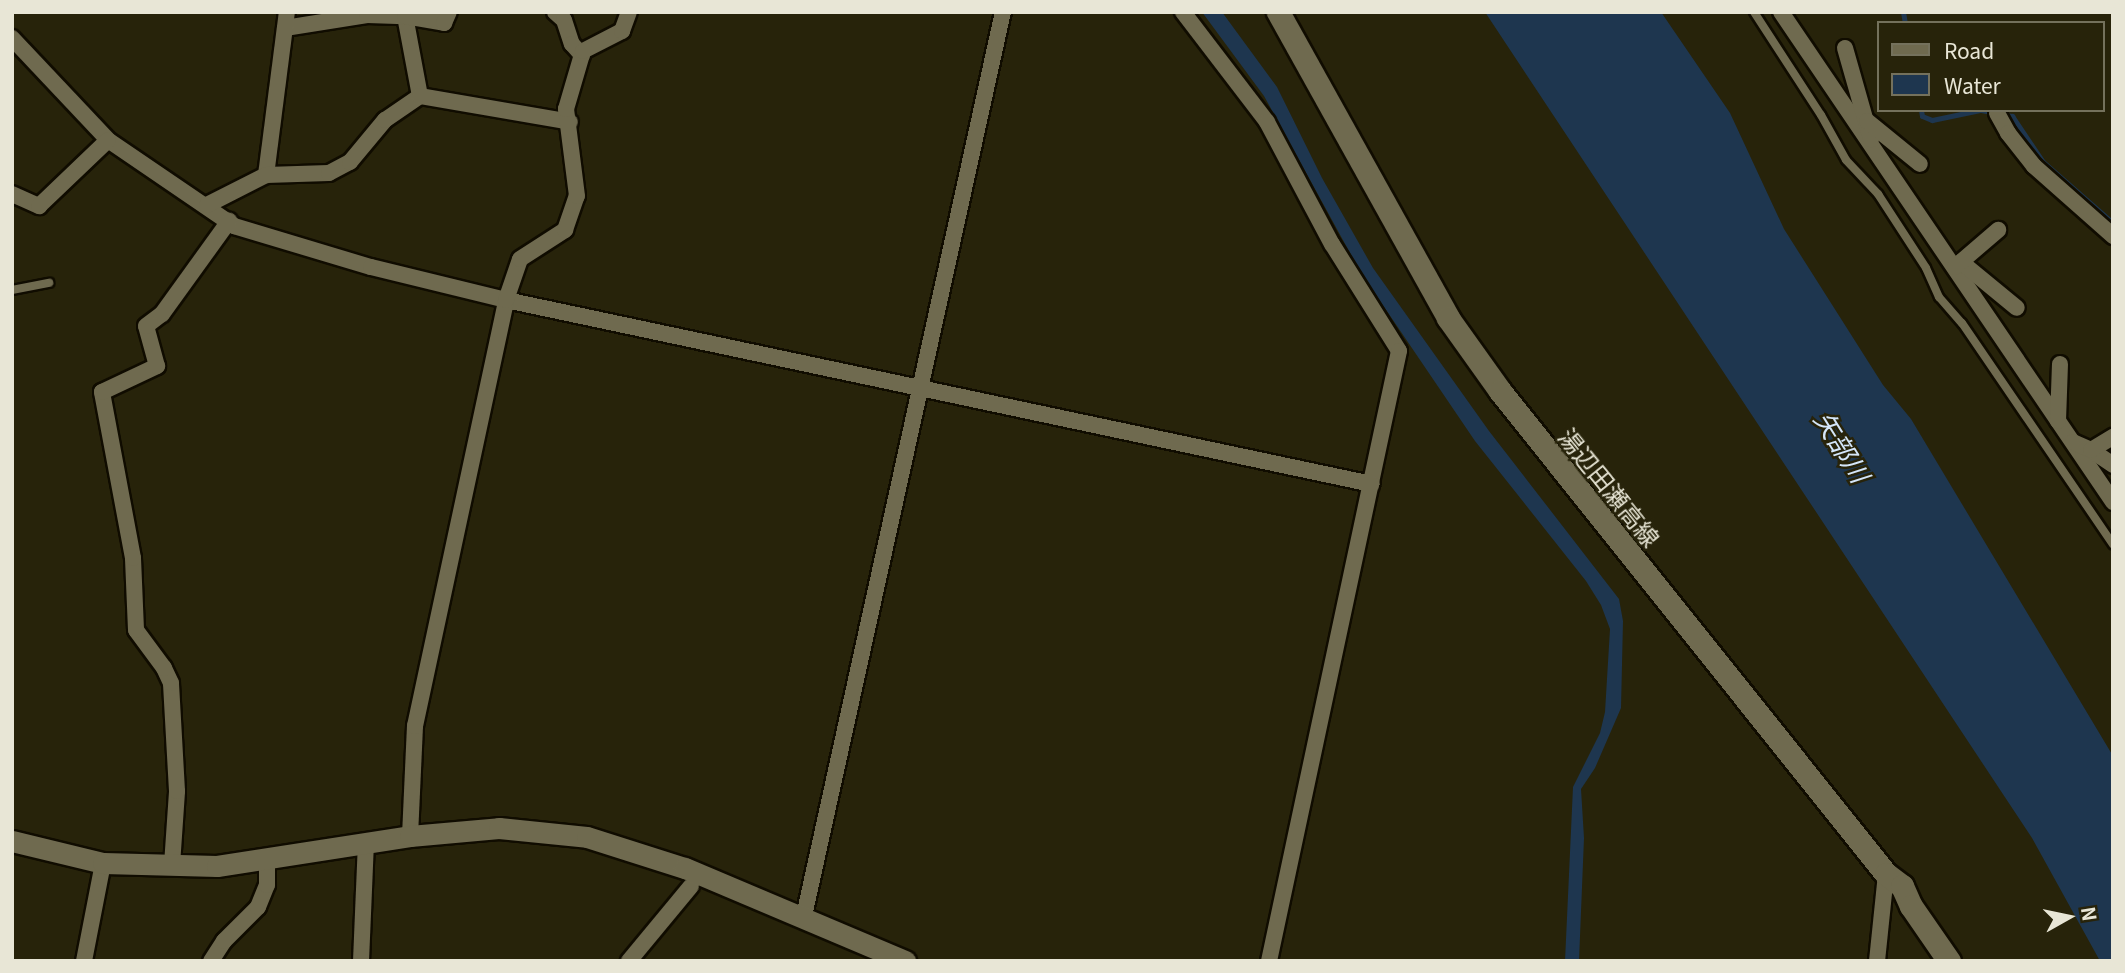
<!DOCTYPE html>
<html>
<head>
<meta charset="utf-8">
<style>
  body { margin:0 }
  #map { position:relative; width:2125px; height:973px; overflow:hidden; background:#27230a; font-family:Georgia,"Noto Sans JP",serif }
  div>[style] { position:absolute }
  .water>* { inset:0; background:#1e364f }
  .stream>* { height:5px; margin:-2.5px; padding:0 2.5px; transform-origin:2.5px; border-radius:2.5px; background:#1e364f }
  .roads { filter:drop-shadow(2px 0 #100c00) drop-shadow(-2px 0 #100c00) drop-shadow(0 2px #100c00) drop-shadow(0 -2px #100c00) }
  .service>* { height:8px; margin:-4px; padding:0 4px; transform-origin:4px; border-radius:4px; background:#6f6a4f }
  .minor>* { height:16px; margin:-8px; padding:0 8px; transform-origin:8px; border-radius:8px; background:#6f6a4f }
  .tertiary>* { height:21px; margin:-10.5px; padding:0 10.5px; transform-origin:10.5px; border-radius:10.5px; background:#6f6a4f }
  .secondary>* { height:23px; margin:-11.5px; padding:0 11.5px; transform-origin:11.5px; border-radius:11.5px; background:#6f6a4f }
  span { translate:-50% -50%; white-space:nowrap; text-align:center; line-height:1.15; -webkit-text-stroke:5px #27230a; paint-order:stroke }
  .street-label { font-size:24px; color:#e8e6d6 }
  .water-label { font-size:26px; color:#d4e6fa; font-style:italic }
  .frame { position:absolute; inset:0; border:14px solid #e8e6d6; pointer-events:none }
  .legend { position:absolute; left:1877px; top:21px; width:228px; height:91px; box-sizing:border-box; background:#27230a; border:2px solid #74715c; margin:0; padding:9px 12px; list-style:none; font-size:21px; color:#e8e6d6 }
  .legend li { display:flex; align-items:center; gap:14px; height:35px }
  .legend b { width:35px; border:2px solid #74715c }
  .north { position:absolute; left:2034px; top:882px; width:70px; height:70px; -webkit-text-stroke:5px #27230a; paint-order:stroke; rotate:81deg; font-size:19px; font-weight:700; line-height:28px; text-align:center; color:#e8e6d6 }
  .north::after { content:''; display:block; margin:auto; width:24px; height:32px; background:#e8e6d6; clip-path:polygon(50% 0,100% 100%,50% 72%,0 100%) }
</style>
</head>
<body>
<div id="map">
  <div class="water">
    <div style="clip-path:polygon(1202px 12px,1222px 12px,1277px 87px,1322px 178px,1373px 268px,1489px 431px,1619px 599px,1623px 621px,1621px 708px,1595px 768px,1581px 789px,1584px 838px,1579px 961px,1565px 961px,1573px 787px,1600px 733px,1605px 712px,1610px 629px,1601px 605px,1586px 581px,1475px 441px,1361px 273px,1264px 96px)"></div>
    <div style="clip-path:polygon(1485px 12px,1661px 12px,1730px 113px,1784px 229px,1883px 385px,1911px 419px,2113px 756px,2113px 961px,2100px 961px,2032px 838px)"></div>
  </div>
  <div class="stream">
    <div style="left:1903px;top:12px;width:11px;rotate:80deg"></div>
    <div style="left:1921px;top:110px;width:6px;rotate:81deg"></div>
    <div style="left:1922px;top:116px;width:11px;rotate:22deg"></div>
    <div style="left:1932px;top:120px;width:49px;rotate:-11.8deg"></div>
    <div style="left:1981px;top:110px;width:32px;rotate:11deg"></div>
    <div style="left:2012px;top:116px;width:55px;rotate:56deg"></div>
    <div style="left:2043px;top:162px;width:93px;rotate:41.1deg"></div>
  </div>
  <div class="roads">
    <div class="service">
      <div style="left:1754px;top:12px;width:123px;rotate:57deg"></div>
      <div style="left:1821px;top:115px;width:51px;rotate:60.9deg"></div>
      <div style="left:1846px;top:160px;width:47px;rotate:46.7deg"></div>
      <div style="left:1878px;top:194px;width:88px;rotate:57deg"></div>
      <div style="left:1926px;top:268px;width:32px;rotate:66deg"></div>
      <div style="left:1939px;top:297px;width:35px;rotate:49deg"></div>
      <div style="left:1962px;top:323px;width:268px;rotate:55.7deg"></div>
      <div style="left:12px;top:290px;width:38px;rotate:-11deg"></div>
    </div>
    <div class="minor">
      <div style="left:555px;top:12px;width:12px;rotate:42deg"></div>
      <div style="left:564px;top:20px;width:25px;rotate:72deg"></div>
      <div style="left:572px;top:44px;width:15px;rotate:48deg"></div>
      <div style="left:1183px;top:12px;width:138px;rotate:52.6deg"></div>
      <div style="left:1267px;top:122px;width:138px;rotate:62deg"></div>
      <div style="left:1332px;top:244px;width:126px;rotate:57.9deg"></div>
      <div style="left:1399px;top:351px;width:624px;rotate:102.03deg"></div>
      <div style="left:1781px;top:12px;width:592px;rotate:55.88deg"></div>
      <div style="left:405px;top:16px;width:81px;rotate:79.4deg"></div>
      <div style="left:285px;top:28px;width:83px;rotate:-9deg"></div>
      <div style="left:367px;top:15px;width:38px;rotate:2deg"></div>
      <div style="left:405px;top:16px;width:40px;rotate:10deg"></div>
      <div style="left:444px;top:23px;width:12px;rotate:-66deg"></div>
      <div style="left:12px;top:38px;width:140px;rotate:46.7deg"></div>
      <div style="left:108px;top:140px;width:153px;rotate:34.3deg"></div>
      <div style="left:234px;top:226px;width:143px;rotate:16.7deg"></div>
      <div style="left:371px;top:267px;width:139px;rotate:13.7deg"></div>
      <div style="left:506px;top:300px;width:885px;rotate:12deg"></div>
      <div style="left:1845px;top:48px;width:95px;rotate:74.1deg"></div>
      <div style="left:1997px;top:113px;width:23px;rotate:61deg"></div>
      <div style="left:2008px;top:133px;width:42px;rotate:51.8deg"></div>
      <div style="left:2034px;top:166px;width:106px;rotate:41.5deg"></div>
      <div style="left:1867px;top:121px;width:68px;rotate:39.1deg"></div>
      <div style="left:266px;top:175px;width:164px;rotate:-82.7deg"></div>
      <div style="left:12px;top:194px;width:30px;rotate:24deg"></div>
      <div style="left:39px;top:206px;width:95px;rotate:-43.7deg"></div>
      <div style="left:207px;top:205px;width:66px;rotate:-27deg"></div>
      <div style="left:266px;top:175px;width:63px;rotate:-1.8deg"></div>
      <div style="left:329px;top:173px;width:24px;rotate:-28deg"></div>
      <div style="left:350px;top:162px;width:55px;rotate:-50.2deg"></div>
      <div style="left:385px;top:120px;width:42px;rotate:-34.4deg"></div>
      <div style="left:420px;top:96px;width:152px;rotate:9.8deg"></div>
      <div style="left:1961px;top:262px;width:72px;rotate:39.4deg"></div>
      <div style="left:1955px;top:267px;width:57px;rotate:-40.7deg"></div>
      <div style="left:2058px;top:421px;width:57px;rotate:-88deg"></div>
      <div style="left:2073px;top:442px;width:20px;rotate:24deg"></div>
      <div style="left:2091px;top:450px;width:27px;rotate:34deg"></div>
      <div style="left:2091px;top:450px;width:26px;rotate:-31deg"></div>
      <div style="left:410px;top:836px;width:110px;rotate:-87.4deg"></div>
      <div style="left:415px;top:726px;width:436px;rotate:-77.9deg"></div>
      <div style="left:506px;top:300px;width:43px;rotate:-71.1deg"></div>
      <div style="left:520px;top:259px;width:54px;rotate:-32.8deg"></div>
      <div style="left:565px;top:230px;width:36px;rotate:-71deg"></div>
      <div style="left:577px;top:196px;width:88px;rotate:-97.2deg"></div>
      <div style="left:566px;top:109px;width:60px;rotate:-73.7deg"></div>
      <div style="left:583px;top:51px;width:44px;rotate:-27.1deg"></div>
      <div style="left:622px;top:31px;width:20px;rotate:-70deg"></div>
      <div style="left:172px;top:865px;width:74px;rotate:-86.1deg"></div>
      <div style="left:177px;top:791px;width:108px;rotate:-93.2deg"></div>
      <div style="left:171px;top:683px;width:17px;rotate:-115deg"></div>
      <div style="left:164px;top:668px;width:47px;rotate:-126.4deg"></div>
      <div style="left:136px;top:630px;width:72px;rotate:-92.4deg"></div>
      <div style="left:133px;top:558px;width:169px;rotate:-100.6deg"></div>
      <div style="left:102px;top:392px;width:61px;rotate:-25.3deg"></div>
      <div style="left:157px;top:366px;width:41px;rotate:-105.4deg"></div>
      <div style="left:146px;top:326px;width:20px;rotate:-37deg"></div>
      <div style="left:162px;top:314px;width:115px;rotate:-54.2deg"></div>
      <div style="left:804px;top:916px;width:926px;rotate:-77.59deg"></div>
      <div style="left:84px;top:961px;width:100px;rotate:-79deg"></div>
      <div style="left:211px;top:961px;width:24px;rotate:-57deg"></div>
      <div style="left:224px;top:941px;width:48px;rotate:-45deg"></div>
      <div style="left:258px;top:907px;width:24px;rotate:-68deg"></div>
      <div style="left:267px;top:885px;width:27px;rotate:-90deg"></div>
      <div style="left:361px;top:961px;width:118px;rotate:-87.6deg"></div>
      <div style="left:629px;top:961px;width:97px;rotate:-50.4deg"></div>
      <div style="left:1877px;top:961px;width:87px;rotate:-84.1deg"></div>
    </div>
    <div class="tertiary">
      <div style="left:12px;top:841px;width:94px;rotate:13.6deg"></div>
      <div style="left:103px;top:863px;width:114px;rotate:1.5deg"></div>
      <div style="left:217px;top:866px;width:195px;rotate:-8.8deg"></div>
      <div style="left:410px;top:836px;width:89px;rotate:-5.1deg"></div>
      <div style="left:499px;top:828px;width:88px;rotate:5.8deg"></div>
      <div style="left:587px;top:837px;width:103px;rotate:17.6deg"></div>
      <div style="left:685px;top:868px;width:239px;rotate:22.9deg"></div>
    </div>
    <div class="secondary">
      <div style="left:1278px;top:12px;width:350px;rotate:60.9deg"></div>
      <div style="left:1448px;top:318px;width:90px;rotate:54.5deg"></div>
      <div style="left:1500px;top:391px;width:618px;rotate:51.37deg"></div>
      <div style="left:1886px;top:874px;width:20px;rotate:37deg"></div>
      <div style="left:1902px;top:886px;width:22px;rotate:66deg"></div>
      <div style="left:1911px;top:906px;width:67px;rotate:55.4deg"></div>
    </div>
  </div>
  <div class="street-label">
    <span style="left:1610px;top:487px;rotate:51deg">湯辺田瀬高線</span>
  </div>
  <div class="water-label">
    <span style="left:1843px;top:446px;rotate:58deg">矢部川</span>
  </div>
  <div class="frame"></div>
  <ul class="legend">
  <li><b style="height:9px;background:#6f6a4f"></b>Road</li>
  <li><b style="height:19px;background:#1e364f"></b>Water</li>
  </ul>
  <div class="north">N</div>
</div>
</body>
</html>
